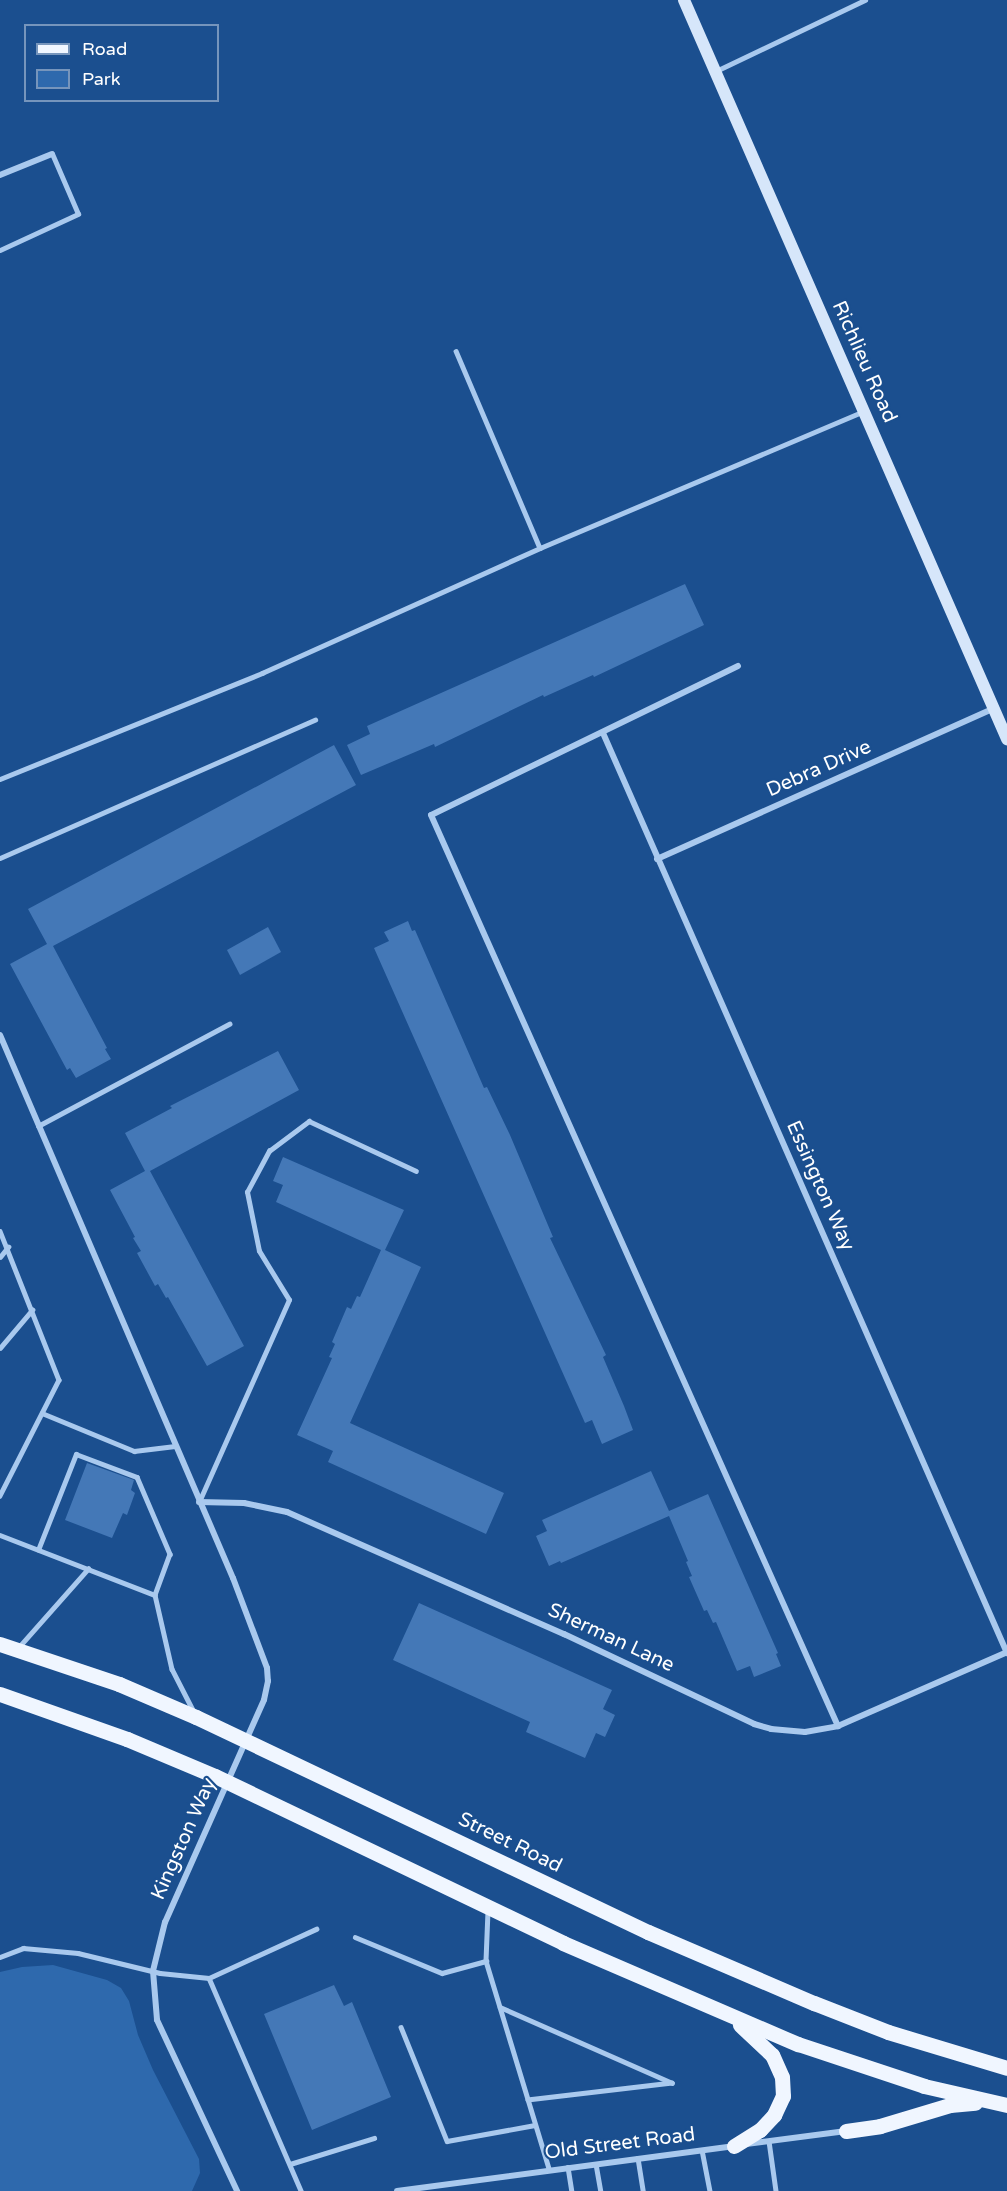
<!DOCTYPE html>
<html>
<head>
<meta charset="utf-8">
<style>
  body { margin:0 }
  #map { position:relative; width:1007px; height:2191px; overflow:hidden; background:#1b4f8f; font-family:"Varela Round",sans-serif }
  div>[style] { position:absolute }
  .green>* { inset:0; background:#2e69ad }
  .building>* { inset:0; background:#4478b7 }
  .lane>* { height:4.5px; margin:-2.25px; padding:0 2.25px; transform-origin:2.25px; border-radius:2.25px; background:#a9c9ee }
  .street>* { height:6px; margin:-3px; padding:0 3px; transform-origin:3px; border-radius:3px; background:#a9c9ee }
  .secondary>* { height:12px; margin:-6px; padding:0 6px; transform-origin:6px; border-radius:6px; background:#d6e6fa }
  .primary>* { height:15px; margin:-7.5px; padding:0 7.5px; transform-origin:7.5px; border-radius:7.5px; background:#f0f6ff }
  span { translate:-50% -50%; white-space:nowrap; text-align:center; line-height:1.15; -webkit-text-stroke:4.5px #1b4f8f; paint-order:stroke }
  .street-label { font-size:20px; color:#fff }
  .legend { position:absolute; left:24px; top:24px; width:195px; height:78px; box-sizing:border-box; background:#1b4f8f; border:2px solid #7695bc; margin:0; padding:8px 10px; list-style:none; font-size:18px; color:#fff }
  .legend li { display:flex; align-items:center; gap:12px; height:30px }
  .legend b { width:30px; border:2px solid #7695bc }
</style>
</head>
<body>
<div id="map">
  <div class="green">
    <div style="clip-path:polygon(53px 1965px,107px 1980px,121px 1988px,129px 2001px,138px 2035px,153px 2070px,199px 2159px,200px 2173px,192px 2191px,0 2191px,0 1972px,22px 1967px)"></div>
  </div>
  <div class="building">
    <div style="clip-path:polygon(685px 584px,704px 625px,594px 677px,593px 675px,544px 697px,543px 695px,435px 747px,434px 744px,361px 775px,347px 745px,370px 734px,367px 726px)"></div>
    <div style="clip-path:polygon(334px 745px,356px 785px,53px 946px,107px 1048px,105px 1049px,111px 1059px,76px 1078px,70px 1068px,67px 1070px,10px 964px,47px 944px,28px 909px)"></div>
    <div style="clip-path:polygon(408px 921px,412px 931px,415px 930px,484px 1088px,487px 1087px,510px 1135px,553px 1237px,550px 1238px,606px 1355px,603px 1357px,624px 1406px,633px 1430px,602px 1444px,592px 1420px,585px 1423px,374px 948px,389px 941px,384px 932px)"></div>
    <div style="clip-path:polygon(268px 927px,281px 952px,240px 975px,227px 950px)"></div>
    <div style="clip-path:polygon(278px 1051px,299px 1090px,150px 1171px,244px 1346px,207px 1366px,168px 1297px,166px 1298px,158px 1284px,155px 1286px,137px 1253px,141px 1251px,133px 1238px,135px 1237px,110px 1190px,145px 1171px,125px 1133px,172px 1108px,170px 1106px)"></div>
    <div style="clip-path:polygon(283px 1157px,404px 1210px,385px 1250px,421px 1267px,350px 1423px,504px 1493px,486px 1534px,328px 1462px,333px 1451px,297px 1435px,332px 1358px,329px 1357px,335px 1344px,332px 1342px,347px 1307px,351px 1309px,357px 1296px,360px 1297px,381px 1250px,276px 1202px,283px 1185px,273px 1181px)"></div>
    <div style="clip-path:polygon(87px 1463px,134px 1480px,131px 1490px,135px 1493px,127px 1515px,123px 1513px,112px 1538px,65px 1520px)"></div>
    <div style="clip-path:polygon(651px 1471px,669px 1511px,708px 1494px,778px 1653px,776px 1654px,781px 1666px,754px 1677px,750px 1666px,737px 1671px,716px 1622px,713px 1623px,707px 1610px,704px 1611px,689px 1577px,692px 1576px,686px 1562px,688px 1561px,669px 1516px,561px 1563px,560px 1561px,549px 1566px,536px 1536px,547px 1531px,542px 1520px)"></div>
    <div style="clip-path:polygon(419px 1603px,612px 1690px,603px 1709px,615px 1715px,605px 1737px,596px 1733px,585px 1758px,526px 1732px,530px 1722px,393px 1660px)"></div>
    <div style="clip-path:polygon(334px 1985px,344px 2006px,352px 2002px,391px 2097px,312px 2130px,264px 2014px)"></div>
  </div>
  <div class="lane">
    <div style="left:716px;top:71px;width:165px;rotate:-25.5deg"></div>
    <div style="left:0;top:250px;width:86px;rotate:-24.8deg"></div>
    <div style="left:78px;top:214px;width:65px;rotate:-113.4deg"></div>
    <div style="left:456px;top:351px;width:214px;rotate:66.9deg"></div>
    <div style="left:0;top:779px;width:283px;rotate:-22deg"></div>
    <div style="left:262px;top:673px;width:305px;rotate:-24.2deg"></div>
    <div style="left:540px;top:548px;width:352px;rotate:-22.9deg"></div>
    <div style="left:0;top:858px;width:344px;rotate:-23.7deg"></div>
    <div style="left:38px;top:1126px;width:217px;rotate:-28.1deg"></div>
    <div style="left:0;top:1231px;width:160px;rotate:68.4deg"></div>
    <div style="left:59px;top:1380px;width:130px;rotate:117deg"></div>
    <div style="left:0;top:1257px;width:13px;rotate:-51deg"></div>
    <div style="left:0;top:1348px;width:50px;rotate:-49.9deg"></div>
    <div style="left:42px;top:1413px;width:100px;rotate:22.4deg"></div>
    <div style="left:134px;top:1451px;width:41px;rotate:-7deg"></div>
    <div style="left:199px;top:1502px;width:221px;rotate:-66deg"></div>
    <div style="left:289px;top:1300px;width:57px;rotate:-121.5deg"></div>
    <div style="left:259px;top:1251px;width:60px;rotate:-101.5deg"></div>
    <div style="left:247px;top:1192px;width:47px;rotate:-61.8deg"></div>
    <div style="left:269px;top:1151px;width:50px;rotate:-36.9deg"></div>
    <div style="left:309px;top:1121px;width:118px;rotate:25deg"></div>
    <div style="left:0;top:1535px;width:166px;rotate:21.2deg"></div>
    <div style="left:38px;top:1550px;width:103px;rotate:-68.4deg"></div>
    <div style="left:76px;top:1454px;width:65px;rotate:20.7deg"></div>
    <div style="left:137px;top:1477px;width:84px;rotate:66.8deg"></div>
    <div style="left:170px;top:1554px;width:44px;rotate:110.1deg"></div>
    <div style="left:155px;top:1595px;width:76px;rotate:77.1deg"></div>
    <div style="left:172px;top:1669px;width:46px;rotate:62.9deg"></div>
    <div style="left:18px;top:1648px;width:106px;rotate:-48.5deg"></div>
    <div style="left:488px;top:1911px;width:50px;rotate:92.3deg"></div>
    <div style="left:486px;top:1961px;width:217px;rotate:73.1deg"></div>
    <div style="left:355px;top:1937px;width:94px;rotate:22.5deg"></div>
    <div style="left:442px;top:1973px;width:46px;rotate:-15.3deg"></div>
    <div style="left:0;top:1957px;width:25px;rotate:-21deg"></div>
    <div style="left:23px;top:1948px;width:55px;rotate:5.2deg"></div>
    <div style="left:78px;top:1953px;width:84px;rotate:13.7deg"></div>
    <div style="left:160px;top:1973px;width:49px;rotate:5.8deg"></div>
    <div style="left:209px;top:1978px;width:118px;rotate:-24.6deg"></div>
    <div style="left:209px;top:1978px;width:232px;rotate:66.6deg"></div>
    <div style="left:500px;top:2007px;width:188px;rotate:23.8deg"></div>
    <div style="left:672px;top:2083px;width:145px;rotate:173.3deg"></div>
    <div style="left:401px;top:2027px;width:123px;rotate:68deg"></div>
    <div style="left:447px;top:2141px;width:89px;rotate:-10.3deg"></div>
    <div style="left:769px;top:2141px;width:50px;rotate:82deg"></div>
    <div style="left:702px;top:2150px;width:42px;rotate:79deg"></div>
    <div style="left:638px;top:2158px;width:33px;rotate:81deg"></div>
    <div style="left:290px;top:2164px;width:88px;rotate:-17.2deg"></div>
    <div style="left:596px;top:2164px;width:27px;rotate:80deg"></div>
    <div style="left:568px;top:2167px;width:24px;rotate:81deg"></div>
  </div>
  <div class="street">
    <div style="left:0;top:175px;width:56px;rotate:-22deg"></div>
    <div style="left:738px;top:666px;width:341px;rotate:154.1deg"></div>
    <div style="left:431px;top:815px;width:998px;rotate:65.93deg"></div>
    <div style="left:603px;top:733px;width:1005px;rotate:66.29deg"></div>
    <div style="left:657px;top:859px;width:368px;rotate:-24.1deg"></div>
    <div style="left:0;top:1035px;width:591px;rotate:66.78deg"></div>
    <div style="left:233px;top:1578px;width:96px;rotate:69.3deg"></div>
    <div style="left:267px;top:1668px;width:13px;rotate:86deg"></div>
    <div style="left:268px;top:1681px;width:19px;rotate:102deg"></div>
    <div style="left:264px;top:1700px;width:243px;rotate:114deg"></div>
    <div style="left:165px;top:1922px;width:50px;rotate:103.8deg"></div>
    <div style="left:153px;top:1971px;width:49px;rotate:85.3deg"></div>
    <div style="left:157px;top:2020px;width:189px;rotate:64.9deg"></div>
    <div style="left:199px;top:1502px;width:45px;rotate:1.3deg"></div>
    <div style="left:244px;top:1503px;width:44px;rotate:11.8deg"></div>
    <div style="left:287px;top:1512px;width:303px;rotate:23.8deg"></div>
    <div style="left:564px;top:1634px;width:210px;rotate:25.3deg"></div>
    <div style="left:754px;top:1724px;width:18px;rotate:16deg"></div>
    <div style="left:771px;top:1729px;width:34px;rotate:5deg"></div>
    <div style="left:805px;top:1732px;width:34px;rotate:-10deg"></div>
    <div style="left:838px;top:1726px;width:184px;rotate:-23.6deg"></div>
    <div style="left:746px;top:2144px;width:101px;rotate:-7.4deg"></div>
    <div style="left:397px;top:2191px;width:339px;rotate:-7.6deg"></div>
  </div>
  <div class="secondary">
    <div style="left:684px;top:0;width:807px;rotate:66.39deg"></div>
  </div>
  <div class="primary">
    <div style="left:0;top:1644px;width:126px;rotate:18.6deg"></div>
    <div style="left:119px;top:1684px;width:84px;rotate:23.2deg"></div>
    <div style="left:196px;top:1717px;width:501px;rotate:25.44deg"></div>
    <div style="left:648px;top:1932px;width:181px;rotate:23.2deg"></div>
    <div style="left:814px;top:2003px;width:79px;rotate:21.4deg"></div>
    <div style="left:888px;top:2032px;width:124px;rotate:16.8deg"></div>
    <div style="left:0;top:1694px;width:135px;rotate:19.5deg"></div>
    <div style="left:127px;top:1739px;width:95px;rotate:22.8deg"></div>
    <div style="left:215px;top:1776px;width:386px;rotate:25.6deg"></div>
    <div style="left:563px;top:1943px;width:256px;rotate:23.3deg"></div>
    <div style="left:798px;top:2044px;width:133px;rotate:18.4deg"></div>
    <div style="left:924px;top:2086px;width:85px;rotate:12.9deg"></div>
    <div style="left:846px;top:2131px;width:34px;rotate:-8deg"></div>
    <div style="left:880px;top:2126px;width:73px;rotate:-16.7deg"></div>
    <div style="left:950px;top:2105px;width:25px;rotate:-5deg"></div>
    <div style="left:734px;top:2146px;width:31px;rotate:-32deg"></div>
    <div style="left:760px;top:2130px;width:21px;rotate:-47deg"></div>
    <div style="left:774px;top:2115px;width:21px;rotate:-65deg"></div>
    <div style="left:783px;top:2096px;width:19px;rotate:-93deg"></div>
    <div style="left:782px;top:2077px;width:24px;rotate:-114deg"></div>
    <div style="left:772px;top:2055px;width:44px;rotate:-136.8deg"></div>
  </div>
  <div class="street-label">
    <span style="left:864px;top:362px;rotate:66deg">Richlieu Road</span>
    <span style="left:819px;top:769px;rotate:-24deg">Debra Drive</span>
    <span style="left:820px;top:1186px;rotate:66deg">Essington Way</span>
    <span style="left:611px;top:1638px;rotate:25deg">Sherman Lane</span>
    <span style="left:184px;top:1839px;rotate:-66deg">Kingston Way</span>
    <span style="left:510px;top:1843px;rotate:26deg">Street Road</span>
    <span style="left:620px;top:2144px;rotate:-7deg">Old Street Road</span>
  </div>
  <ul class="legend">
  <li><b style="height:8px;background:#f0f6ff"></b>Road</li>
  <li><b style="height:16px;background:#2e69ad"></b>Park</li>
  </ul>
</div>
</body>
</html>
